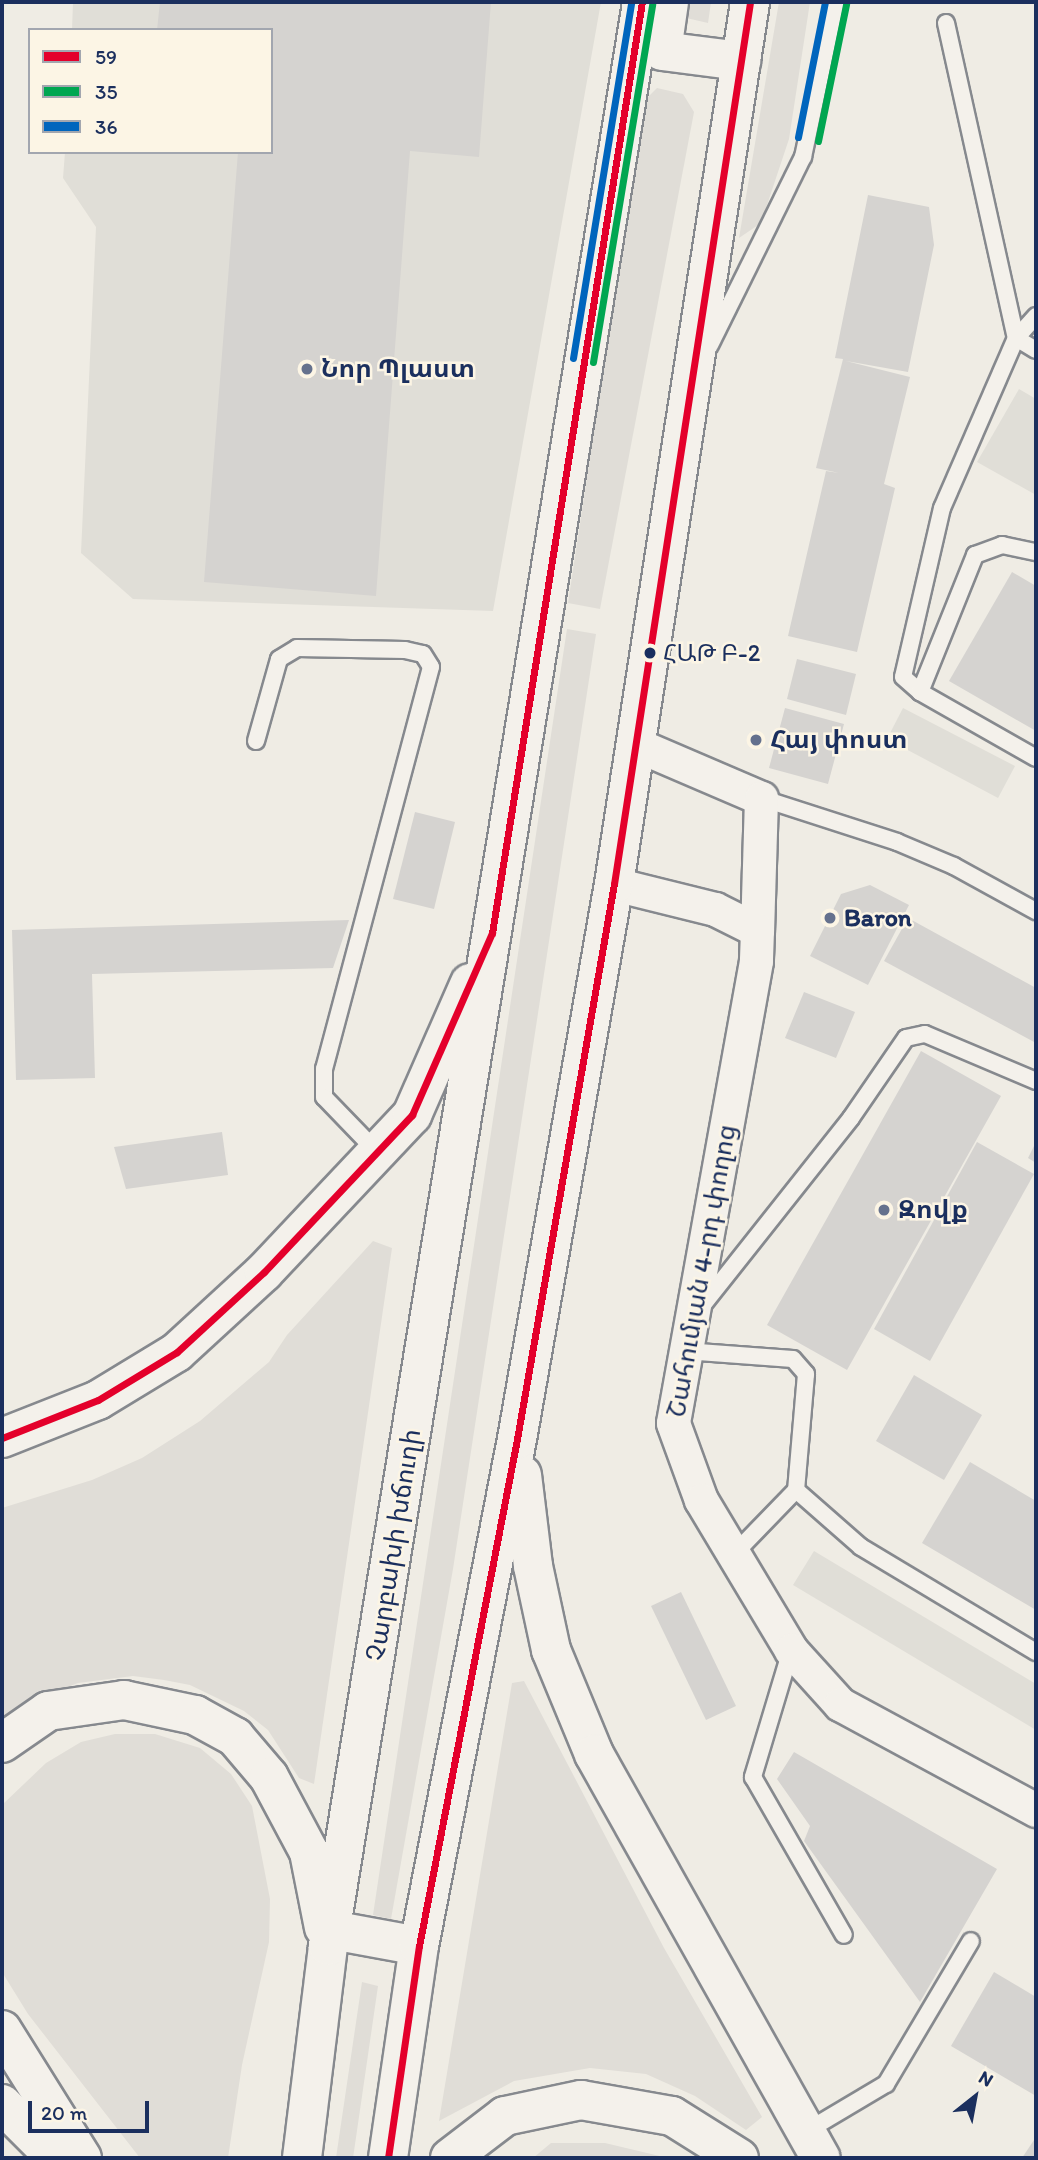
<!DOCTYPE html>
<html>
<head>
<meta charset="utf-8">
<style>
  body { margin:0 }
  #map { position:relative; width:1038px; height:2160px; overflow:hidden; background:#efece4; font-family:Itim,"Noto Sans Armenian",sans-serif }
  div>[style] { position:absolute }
  .built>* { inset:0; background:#e0ded7 }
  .green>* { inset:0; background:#e0ddd7 }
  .building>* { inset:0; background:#d5d3d0 }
  .roads { filter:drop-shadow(2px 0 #86898e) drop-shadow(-2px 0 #86898e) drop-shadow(0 2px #86898e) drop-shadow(0 -2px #86898e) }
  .service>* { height:16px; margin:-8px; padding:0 8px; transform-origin:8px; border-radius:8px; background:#f4f1eb }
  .minor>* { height:33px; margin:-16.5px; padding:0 16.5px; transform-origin:16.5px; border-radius:16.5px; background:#f4f1eb }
  .trunk>* { height:38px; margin:-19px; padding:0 19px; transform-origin:19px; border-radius:19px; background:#f4f1eb }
  .bus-1>* { height:7px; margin:-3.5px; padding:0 3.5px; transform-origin:3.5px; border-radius:3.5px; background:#e4002b }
  .bus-2>* { height:7px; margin:-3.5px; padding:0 3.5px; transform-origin:3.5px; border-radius:3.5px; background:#00a651 }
  .bus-3>* { height:7px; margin:-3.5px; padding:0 3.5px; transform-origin:3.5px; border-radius:3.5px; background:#0065bd }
  .dots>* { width:19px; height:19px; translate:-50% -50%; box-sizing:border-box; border:4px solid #fcf5e5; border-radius:50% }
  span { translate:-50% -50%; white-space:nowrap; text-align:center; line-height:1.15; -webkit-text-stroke:5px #fcf5e5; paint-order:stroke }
  .bus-label { font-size:24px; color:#1b2f5e }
  .left { translate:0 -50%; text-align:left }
  .poi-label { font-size:26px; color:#1b2f5e; font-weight:700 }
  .street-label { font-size:26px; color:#1b2f5e }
  .frame { position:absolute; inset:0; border:4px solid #1b2f5e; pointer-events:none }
  .legend { position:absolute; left:28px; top:28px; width:245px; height:126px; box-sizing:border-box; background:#fcf5e5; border:2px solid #a2a6af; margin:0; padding:9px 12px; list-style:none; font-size:21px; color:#1b2f5e }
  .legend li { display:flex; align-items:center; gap:14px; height:35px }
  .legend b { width:35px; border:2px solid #a2a6af }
  .north { position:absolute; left:940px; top:2062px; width:70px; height:70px; -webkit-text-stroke:5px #fcf5e5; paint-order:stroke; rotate:31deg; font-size:19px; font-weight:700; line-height:28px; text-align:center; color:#1b2f5e }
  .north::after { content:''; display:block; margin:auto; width:24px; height:32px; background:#1b2f5e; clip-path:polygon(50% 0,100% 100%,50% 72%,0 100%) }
  .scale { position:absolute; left:28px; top:2101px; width:121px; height:32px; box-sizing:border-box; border:4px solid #1b2f5e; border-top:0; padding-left:9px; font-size:21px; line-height:24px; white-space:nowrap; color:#1b2f5e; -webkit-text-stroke:5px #fcf5e5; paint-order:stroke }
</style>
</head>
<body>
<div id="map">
  <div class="built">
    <div style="clip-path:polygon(73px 2px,601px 2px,493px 611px,133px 599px,81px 553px,96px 227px,63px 178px,65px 152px,271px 152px,271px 30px,72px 30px)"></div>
    <div style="clip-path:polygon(1019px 389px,1036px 399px,1036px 495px,977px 462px)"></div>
    <div style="clip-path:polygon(903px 708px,1015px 766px,998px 798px,887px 739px)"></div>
    <div style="clip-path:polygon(814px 1551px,1036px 1684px,1036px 1730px,793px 1585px)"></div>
  </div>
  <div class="green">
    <div style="clip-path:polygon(685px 2px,711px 2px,708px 23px,682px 17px)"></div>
    <div style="clip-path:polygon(779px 2px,810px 2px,789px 139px,761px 223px,739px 238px)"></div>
    <div style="clip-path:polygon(657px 88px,683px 94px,694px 112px,600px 609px,568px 603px,644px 101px)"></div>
    <div style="clip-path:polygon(567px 629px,596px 634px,453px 1569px,391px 1919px,373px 1915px)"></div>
    <div style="clip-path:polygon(373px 1241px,392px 1248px,314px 1784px,299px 1778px,268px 1730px,244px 1711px,190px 1685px,164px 1680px,133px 1676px,78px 1683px,46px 1695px,2px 1721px,2px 1508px,92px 1480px,142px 1458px,200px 1421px,269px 1362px,287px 1335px)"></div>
    <div style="clip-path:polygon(524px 1681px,664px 1948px,762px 2117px,746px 2130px,695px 2096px,646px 2074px,590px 2068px,514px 2081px,439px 2121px,512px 1683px)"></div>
    <div style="clip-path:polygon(115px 1734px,155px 1734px,200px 1748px,231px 1774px,252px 1806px,270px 1899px,269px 1942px,242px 2065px,228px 2158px,140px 2158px,28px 2014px,2px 1972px,2px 1805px,46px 1763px,81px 1742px)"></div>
    <div style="clip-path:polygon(362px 1982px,378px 1986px,353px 2158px,336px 2158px)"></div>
    <div style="clip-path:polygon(551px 2143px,605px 2143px,668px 2158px,533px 2158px)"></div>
  </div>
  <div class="building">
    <div style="clip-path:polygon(160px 2px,491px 2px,479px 157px,410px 151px,376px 596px,204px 582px,238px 152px,271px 152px,271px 30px,157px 30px)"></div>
    <div style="clip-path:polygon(868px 195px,929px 207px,934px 245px,908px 372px,846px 361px,910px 377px,884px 484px,895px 488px,857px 652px,788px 636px,826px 471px,839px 473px,816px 468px,843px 359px,835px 358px)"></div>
    <div style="clip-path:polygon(1012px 572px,1036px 586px,1036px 731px,949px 681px)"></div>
    <div style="clip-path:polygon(797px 659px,856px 674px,846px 715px,787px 699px)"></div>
    <div style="clip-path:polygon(785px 708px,844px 724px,828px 784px,769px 768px)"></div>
    <div style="clip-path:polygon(415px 812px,455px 822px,434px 909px,393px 899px)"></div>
    <div style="clip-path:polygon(870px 885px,909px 905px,868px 985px,810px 956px,841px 894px)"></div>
    <div style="clip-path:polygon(908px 918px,1036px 988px,1036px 1043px,884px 961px)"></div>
    <div style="clip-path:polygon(349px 920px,333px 968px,92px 974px,95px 1078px,16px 1080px,12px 930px)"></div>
    <div style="clip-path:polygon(804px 992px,855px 1012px,836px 1058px,785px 1038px)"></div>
    <div style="clip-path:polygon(921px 1051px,1001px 1096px,847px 1370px,767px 1325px)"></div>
    <div style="clip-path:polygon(222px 1132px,228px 1175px,126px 1189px,114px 1147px)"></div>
    <div style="clip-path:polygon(977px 1142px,1034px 1174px,930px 1361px,874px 1329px)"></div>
    <div style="clip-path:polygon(1036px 1142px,1036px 1163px,1028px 1158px)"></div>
    <div style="clip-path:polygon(914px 1375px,982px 1415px,944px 1480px,876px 1441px)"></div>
    <div style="clip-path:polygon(970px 1462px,1036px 1501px,1036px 1610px,922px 1543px)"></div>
    <div style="clip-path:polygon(681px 1592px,736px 1706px,706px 1720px,651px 1606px)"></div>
    <div style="clip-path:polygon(794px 1752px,997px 1869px,920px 2002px,804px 1841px,810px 1826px,777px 1779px)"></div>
    <div style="clip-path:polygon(994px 1972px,1036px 1997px,1036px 2096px,951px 2046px)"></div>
    <div style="clip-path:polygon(1036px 2137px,1036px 2158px,1022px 2158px)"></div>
  </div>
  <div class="roads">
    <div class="service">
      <div style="left:946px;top:23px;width:323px;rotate:77.5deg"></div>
      <div style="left:1016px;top:338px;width:23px;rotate:31deg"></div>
      <div style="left:1036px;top:316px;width:30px;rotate:132deg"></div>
      <div style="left:1016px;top:338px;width:185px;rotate:113.5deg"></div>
      <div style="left:942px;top:508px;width:173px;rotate:103deg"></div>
      <div style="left:903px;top:677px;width:23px;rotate:41deg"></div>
      <div style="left:920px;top:692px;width:133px;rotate:29.6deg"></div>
      <div style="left:710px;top:345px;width:210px;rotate:-63.7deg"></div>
      <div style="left:803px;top:157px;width:158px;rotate:-78deg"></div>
      <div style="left:920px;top:692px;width:148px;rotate:-68.1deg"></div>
      <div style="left:975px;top:555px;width:29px;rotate:-20deg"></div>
      <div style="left:1002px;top:545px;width:35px;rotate:12deg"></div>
      <div style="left:256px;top:741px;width:85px;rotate:-74.3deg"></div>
      <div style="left:279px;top:659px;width:21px;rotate:-31deg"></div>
      <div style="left:297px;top:648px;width:108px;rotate:1.1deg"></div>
      <div style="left:405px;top:650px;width:18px;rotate:13deg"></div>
      <div style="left:423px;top:654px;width:15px;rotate:58deg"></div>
      <div style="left:431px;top:667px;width:416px;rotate:104.9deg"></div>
      <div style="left:324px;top:1069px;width:28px;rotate:90deg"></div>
      <div style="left:324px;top:1097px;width:78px;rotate:46deg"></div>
      <div style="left:761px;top:798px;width:143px;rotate:17.9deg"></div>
      <div style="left:897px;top:842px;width:62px;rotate:22.8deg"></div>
      <div style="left:954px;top:866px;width:94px;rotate:28.8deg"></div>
      <div style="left:702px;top:1306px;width:240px;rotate:-51.6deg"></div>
      <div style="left:851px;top:1118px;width:97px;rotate:-55.5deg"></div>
      <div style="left:906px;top:1038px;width:19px;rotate:-12deg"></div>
      <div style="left:925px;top:1034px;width:121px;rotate:22.9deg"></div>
      <div style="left:685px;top:1351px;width:108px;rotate:4.2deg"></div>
      <div style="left:793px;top:1359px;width:20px;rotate:49deg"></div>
      <div style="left:806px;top:1374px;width:116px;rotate:94.9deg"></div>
      <div style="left:796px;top:1490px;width:92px;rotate:134.1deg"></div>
      <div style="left:796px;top:1490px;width:86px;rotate:41.2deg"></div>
      <div style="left:861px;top:1547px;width:204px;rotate:31deg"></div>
      <div style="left:791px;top:1650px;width:133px;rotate:106.7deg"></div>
      <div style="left:753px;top:1777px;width:182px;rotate:60.1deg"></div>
      <div style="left:805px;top:2132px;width:94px;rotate:-30.7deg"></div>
      <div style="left:886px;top:2084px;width:166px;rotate:-59.3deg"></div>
    </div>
    <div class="minor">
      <div style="left:635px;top:744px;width:137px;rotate:23.2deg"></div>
      <div style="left:761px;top:798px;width:132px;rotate:91.7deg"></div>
      <div style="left:614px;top:884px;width:104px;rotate:13.9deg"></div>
      <div style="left:715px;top:909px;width:47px;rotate:26.6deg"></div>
      <div style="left:757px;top:930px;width:31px;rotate:92deg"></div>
      <div style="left:756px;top:961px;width:469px;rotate:100.2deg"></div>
      <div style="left:673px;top:1423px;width:82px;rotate:70deg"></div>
      <div style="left:701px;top:1500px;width:175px;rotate:59deg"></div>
      <div style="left:791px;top:1650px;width:73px;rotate:47.8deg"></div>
      <div style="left:840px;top:1704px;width:223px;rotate:28.4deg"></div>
    </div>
    <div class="trunk">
      <div style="left:669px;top:2px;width:49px;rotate:98.1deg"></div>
      <div style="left:662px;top:51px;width:80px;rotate:7.2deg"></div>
      <div style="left:2px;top:1438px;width:103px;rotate:-21.6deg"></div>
      <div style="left:98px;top:1400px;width:92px;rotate:-31.3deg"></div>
      <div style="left:177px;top:1352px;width:118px;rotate:-42.6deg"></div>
      <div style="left:264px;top:1272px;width:216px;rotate:-46.7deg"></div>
      <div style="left:412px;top:1115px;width:144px;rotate:-66.3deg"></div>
      <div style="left:522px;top:1475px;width:92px;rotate:83.1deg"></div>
      <div style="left:533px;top:1566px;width:86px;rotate:77.9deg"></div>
      <div style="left:551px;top:1650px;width:113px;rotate:67.5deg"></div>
      <div style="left:594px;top:1754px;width:463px;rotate:60.7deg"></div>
      <div style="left:2px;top:1743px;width:56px;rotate:-34.8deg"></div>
      <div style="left:48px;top:1711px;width:77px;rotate:-8.2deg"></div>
      <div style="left:124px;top:1700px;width:73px;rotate:11.9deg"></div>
      <div style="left:195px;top:1715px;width:46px;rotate:28.8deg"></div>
      <div style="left:235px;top:1737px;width:52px;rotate:49.6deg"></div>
      <div style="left:269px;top:1777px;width:85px;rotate:61.9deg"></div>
      <div style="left:309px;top:1852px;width:77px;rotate:78.8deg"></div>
      <div style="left:332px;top:1930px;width:88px;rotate:10.4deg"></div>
      <div style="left:2px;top:2030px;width:151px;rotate:58deg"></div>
      <div style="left:2px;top:2104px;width:76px;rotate:45deg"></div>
      <div style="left:302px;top:2158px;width:214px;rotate:-83deg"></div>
      <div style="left:328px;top:1946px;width:1969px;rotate:-80.82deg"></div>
      <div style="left:388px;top:2158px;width:214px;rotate:-81.7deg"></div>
      <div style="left:419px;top:1946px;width:516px;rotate:-79.06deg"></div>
      <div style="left:517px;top:1439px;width:563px;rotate:-80.09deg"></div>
      <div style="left:614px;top:884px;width:892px;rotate:-81.23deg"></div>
      <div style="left:450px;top:2158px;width:69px;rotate:-37.4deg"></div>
      <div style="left:505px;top:2116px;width:78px;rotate:-11.9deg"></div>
      <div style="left:581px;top:2100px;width:92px;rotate:10deg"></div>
      <div style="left:672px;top:2116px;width:79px;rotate:32.1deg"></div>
    </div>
  </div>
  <div class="bus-1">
    <div style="left:2px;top:1438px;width:103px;rotate:-21.6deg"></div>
    <div style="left:98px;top:1400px;width:92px;rotate:-31.3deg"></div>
    <div style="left:177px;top:1352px;width:118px;rotate:-42.6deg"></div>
    <div style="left:264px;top:1272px;width:216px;rotate:-46.7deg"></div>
    <div style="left:412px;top:1115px;width:199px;rotate:-66.3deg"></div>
    <div style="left:492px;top:933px;width:943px;rotate:-80.85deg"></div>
    <div style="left:388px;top:2158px;width:214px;rotate:-81.7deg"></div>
    <div style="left:419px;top:1946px;width:516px;rotate:-79.06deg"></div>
    <div style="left:517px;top:1439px;width:563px;rotate:-80.09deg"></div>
    <div style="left:614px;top:884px;width:892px;rotate:-81.23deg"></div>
  </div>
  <div class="bus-2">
    <div style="left:818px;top:141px;width:140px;rotate:-78.4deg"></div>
    <div style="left:593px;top:362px;width:363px;rotate:-80.6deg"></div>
  </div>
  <div class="bus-3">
    <div style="left:798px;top:137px;width:138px;rotate:-78.7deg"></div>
    <div style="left:573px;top:358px;width:361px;rotate:-80.7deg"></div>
  </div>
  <div class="dots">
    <div style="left:307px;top:369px;background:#65718d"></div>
    <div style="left:650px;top:653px;background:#1b2f5e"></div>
    <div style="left:756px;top:740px;background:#65718d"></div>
    <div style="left:830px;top:918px;background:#65718d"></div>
    <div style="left:884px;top:1210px;background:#65718d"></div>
  </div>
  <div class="bus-label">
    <span class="left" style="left:663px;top:653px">ՀԱԹ Բ-2</span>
  </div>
  <div class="poi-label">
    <span class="left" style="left:321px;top:369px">Նոր Պլաստ</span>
    <span class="left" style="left:770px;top:740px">Հայ փոստ</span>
    <span class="left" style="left:844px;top:918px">Baron</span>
    <span class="left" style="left:898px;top:1210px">Զովք</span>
  </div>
  <div class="street-label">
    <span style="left:702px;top:1271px;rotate:-80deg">Շահումյան 4-րդ փողոց</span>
    <span style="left:394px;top:1545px;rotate:-81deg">Չարբախի խճուղի</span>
  </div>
  <div class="frame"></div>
  <ul class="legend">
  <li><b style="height:9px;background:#e4002b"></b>59</li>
  <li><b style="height:9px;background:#00a651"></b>35</li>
  <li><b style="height:9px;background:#0065bd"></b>36</li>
  </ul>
  <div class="north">N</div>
  <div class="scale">20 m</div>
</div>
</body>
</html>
